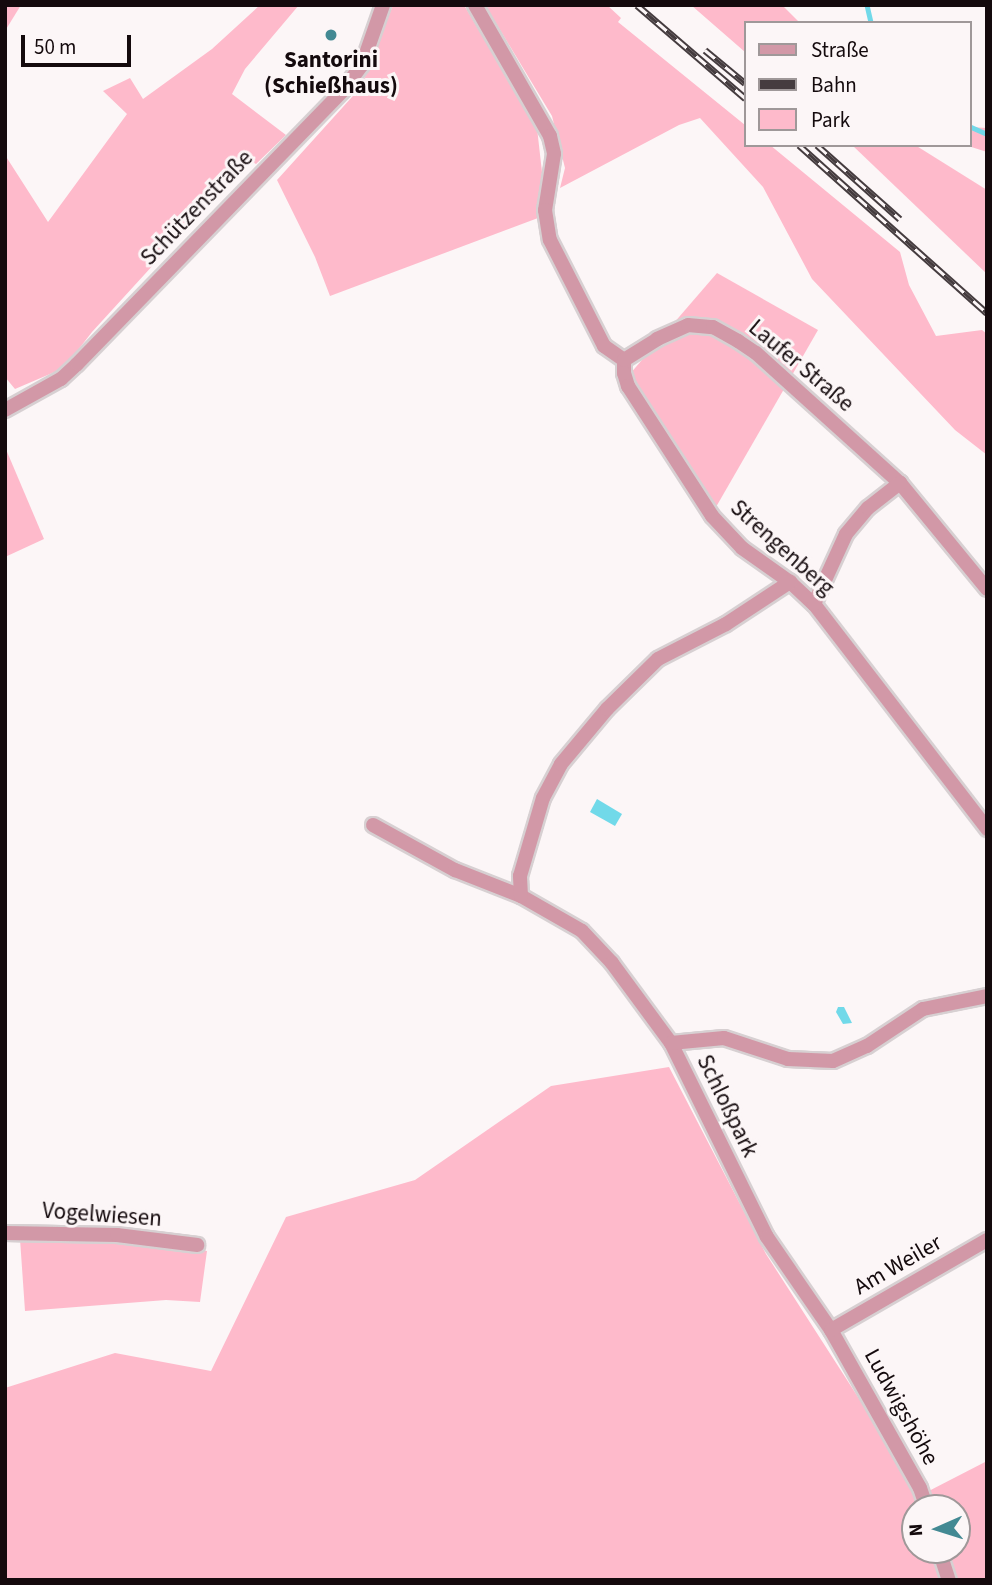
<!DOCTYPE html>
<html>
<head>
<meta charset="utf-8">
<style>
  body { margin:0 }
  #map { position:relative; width:992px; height:1585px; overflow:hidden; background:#fcf6f7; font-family:"Source Sans 3",sans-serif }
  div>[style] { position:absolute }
  .green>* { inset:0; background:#febacb }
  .water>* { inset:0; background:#71d9e9 }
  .stream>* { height:4.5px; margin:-2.25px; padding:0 2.25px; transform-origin:2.25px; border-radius:2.25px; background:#71d9e9 }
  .roads { filter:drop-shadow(2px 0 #d7d0d2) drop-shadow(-2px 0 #d7d0d2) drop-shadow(0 2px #d7d0d2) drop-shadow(0 -2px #d7d0d2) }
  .street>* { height:14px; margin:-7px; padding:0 7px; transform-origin:7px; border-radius:7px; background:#d298a7 }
  .rail>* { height:7px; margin-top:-3.5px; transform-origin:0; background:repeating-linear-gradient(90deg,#fcf6f7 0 13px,#453c3f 0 26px); box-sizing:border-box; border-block:2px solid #453c3f }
  .dots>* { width:19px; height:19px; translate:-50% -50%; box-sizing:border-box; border:4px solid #fcf6f7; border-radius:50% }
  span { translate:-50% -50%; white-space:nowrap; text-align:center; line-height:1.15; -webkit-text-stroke:6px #fcf6f7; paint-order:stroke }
  .poi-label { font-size:23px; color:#140a0d; font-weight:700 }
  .street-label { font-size:23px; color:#140a0d }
  .frame { position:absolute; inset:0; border:7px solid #140a0d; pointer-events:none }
  .legend { position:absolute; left:744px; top:21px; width:228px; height:126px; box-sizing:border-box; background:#fcf6f7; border:2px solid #9f9899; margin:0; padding:9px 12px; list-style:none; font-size:21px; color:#140a0d }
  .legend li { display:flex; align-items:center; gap:14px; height:35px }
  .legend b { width:35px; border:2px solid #9f9899 }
  .north { position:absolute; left:901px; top:1494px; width:70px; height:70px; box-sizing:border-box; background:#fcf6f7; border:2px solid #9f9899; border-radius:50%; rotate:267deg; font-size:19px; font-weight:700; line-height:28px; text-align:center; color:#140a0d }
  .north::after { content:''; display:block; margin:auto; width:24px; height:32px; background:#438993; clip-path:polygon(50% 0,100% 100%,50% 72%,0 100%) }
  .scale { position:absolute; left:21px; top:35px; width:110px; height:32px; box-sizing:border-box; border:4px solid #140a0d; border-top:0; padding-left:9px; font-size:21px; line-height:24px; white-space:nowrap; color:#140a0d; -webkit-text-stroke:5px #fcf6f7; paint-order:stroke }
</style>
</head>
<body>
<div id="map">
  <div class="green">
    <div style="clip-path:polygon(5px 5px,21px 5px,5px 31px)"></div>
    <div style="clip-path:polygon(260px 5px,299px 5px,245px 69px,232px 94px,286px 135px,256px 164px,249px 160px,92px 332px,64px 368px,15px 389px,5px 377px,5px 155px,48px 222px,127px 114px,103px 91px,130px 78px,143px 99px,212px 49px)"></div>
    <div style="clip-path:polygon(393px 5px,464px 5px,537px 128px,542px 172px,538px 218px,330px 296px,315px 257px,277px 180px,361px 87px)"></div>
    <div style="clip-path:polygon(485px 5px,607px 5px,621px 18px,618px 22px,745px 125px,745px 145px,770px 145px,900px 252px,909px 285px,936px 336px,982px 330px,987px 334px,987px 455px,955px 430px,812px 279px,763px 187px,700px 118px,679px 125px,560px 188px,565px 168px,552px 116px)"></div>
    <div style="clip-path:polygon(691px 5px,782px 5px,800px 23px,745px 23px,745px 52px)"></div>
    <div style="clip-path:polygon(969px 127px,987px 128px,987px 152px,965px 145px,969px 145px)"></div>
    <div style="clip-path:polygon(852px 145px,915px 145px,987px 190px,987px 274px)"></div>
    <div style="clip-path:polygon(717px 273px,818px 330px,716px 507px,629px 375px)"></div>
    <div style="clip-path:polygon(5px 447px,44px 539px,5px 557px)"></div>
    <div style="clip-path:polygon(evenodd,669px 1067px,766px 1254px,921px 1495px,987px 1461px,987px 1580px,5px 1580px,5px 1388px,115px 1353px,211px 1371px,286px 1217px,415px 1180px,551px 1086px,669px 1067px,915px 1508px,957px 1508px,957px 1550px,915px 1550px,915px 1508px)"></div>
    <div style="clip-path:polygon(20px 1239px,115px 1240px,207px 1251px,200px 1302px,166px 1300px,25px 1311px)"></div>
  </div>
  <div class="water">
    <div style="clip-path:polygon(597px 799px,622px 814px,615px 826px,590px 812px)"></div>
    <div style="clip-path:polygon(838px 1007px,844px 1007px,852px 1023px,843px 1024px,836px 1012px)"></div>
  </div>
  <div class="stream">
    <div style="left:867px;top:5px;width:18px;rotate:77deg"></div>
    <div style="left:969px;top:126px;width:20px;rotate:24deg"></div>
  </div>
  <div class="roads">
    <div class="street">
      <div style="left:475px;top:5px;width:151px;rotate:60.2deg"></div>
      <div style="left:550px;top:136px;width:18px;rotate:77deg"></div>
      <div style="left:554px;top:154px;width:57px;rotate:99.1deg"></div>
      <div style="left:545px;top:210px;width:30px;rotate:81deg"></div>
      <div style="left:550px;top:240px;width:119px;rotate:63deg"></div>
      <div style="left:604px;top:346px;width:24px;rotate:35deg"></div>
      <div style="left:624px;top:360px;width:13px;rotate:90deg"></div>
      <div style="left:624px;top:373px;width:14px;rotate:73deg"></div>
      <div style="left:628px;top:386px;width:155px;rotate:57.1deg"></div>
      <div style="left:712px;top:516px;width:44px;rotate:46.8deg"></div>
      <div style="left:742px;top:548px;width:59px;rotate:35.3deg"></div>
      <div style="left:790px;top:582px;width:33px;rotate:43deg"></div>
      <div style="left:814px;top:604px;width:284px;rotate:52.4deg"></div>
      <div style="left:624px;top:360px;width:39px;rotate:-32deg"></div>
      <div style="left:657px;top:339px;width:34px;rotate:-24deg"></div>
      <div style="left:688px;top:325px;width:25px;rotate:5deg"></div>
      <div style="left:713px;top:327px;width:29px;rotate:29deg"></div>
      <div style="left:738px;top:341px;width:22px;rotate:34deg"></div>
      <div style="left:756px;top:353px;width:194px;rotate:42.1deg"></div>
      <div style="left:900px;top:483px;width:137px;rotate:50.6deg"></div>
      <div style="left:5px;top:410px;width:64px;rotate:-29deg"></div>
      <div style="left:61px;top:379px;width:22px;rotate:-43deg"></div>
      <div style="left:77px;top:364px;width:382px;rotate:-45.8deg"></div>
      <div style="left:343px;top:90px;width:31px;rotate:-53deg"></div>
      <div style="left:362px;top:65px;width:64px;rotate:-70.7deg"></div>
      <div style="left:814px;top:604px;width:77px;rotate:-65.4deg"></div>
      <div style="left:846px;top:534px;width:34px;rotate:-50deg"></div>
      <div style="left:868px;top:508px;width:41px;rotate:-38deg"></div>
      <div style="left:373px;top:825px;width:94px;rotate:28.8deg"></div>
      <div style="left:455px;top:870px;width:71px;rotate:21.5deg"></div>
      <div style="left:521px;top:896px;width:70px;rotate:29.8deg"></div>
      <div style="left:582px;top:931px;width:44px;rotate:46.8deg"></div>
      <div style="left:612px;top:963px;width:99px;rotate:53.6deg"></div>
      <div style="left:671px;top:1043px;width:216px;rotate:63.7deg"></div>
      <div style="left:767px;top:1237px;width:113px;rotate:55.5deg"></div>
      <div style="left:831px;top:1330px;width:181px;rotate:60.6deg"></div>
      <div style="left:920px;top:1488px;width:21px;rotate:71deg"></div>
      <div style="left:521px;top:896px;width:20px;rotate:-93deg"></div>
      <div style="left:520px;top:876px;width:81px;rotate:-73.6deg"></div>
      <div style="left:543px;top:798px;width:38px;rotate:-62deg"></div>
      <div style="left:561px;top:764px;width:72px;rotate:-50.1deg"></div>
      <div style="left:607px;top:709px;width:71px;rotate:-44.4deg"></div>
      <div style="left:658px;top:659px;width:76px;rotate:-27.2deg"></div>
      <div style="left:726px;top:624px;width:77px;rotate:-33.3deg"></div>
      <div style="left:671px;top:1043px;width:53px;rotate:-5.4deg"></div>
      <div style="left:724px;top:1038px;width:67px;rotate:18.2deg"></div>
      <div style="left:788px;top:1059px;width:45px;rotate:2.5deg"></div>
      <div style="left:833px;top:1061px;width:37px;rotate:-24deg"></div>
      <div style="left:867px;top:1046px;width:67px;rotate:-33.5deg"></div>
      <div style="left:923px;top:1009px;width:65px;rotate:-11.5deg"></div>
      <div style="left:5px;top:1233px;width:112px;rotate:1deg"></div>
      <div style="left:117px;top:1235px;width:81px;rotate:7.1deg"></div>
      <div style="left:831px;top:1330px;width:180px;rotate:-30deg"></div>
      <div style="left:939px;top:1550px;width:32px;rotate:72deg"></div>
    </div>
  </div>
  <div class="rail">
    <div style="left:637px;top:5px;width:143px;rotate:40.7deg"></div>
    <div style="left:705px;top:50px;width:52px;rotate:39.5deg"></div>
    <div style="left:799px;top:145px;width:252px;rotate:41.8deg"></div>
    <div style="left:817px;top:145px;width:111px;rotate:41.7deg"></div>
  </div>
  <div class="dots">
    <div style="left:331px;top:35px;background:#438993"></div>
  </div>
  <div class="poi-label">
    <span style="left:331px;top:73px">Santorini<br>(Schießhaus)</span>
  </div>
  <div class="street-label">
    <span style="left:197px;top:208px;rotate:-46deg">Schützenstraße</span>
    <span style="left:801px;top:366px;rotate:40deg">Laufer Straße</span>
    <span style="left:782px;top:548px;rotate:42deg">Strengenberg</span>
    <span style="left:727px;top:1106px;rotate:64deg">Schloßpark</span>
    <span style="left:102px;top:1215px;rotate:4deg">Vogelwiesen</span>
    <span style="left:898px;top:1265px;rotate:-30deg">Am Weiler</span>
    <span style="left:901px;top:1407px;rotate:61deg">Ludwigshöhe</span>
  </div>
  <div class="frame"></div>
  <ul class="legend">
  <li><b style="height:9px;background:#d298a7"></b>Straße</li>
  <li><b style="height:9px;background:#453c3f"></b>Bahn</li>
  <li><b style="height:19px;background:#febacb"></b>Park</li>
  </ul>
  <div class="north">N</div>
  <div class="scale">50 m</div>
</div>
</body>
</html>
